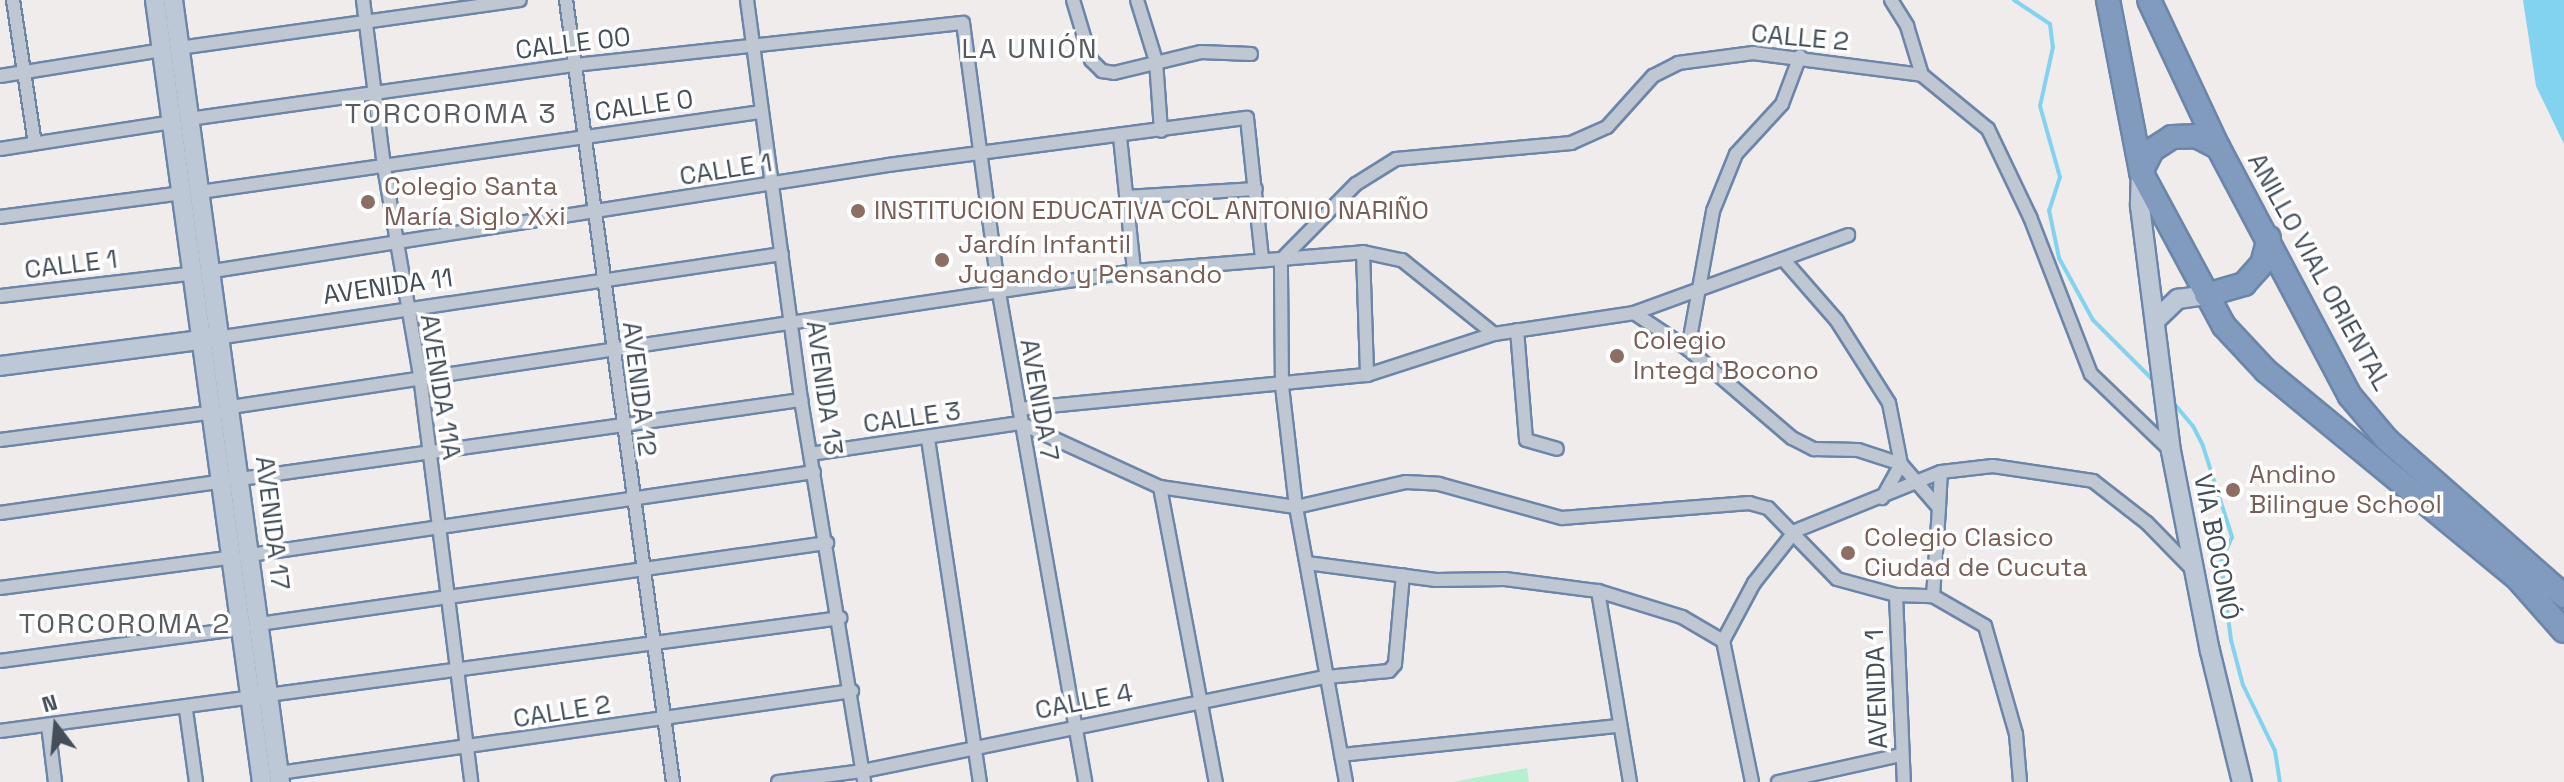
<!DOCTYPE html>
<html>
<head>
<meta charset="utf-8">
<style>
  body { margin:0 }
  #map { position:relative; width:2564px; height:782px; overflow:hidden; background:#efeceb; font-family:"Space Grotesk",sans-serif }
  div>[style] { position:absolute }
  .green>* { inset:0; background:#b6f0cf }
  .water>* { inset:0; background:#81d3f0 }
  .stream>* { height:4px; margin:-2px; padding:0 2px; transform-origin:2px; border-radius:2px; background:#81d3f0 }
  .roads { filter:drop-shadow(2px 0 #6c86aa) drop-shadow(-2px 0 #6c86aa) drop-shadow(0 2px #6c86aa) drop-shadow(0 -2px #6c86aa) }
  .street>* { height:12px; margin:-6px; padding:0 6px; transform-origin:6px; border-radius:6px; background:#bec7d2 }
  .secondary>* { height:18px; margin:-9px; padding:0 9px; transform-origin:9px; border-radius:9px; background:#bdc8d6 }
  .highway>* { height:22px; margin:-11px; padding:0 11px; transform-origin:11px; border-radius:11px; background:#809bbe }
  .dots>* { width:22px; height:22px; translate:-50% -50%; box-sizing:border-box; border:4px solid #fff; border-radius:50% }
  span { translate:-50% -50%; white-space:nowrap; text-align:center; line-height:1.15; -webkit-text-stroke:7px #fff; paint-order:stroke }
  .street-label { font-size:26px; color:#434e5a }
  .education-label { font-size:26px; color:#785e54 }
  .left { translate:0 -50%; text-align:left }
  .neighbourhood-label { font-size:28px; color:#585c61; letter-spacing:2px }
  .north { position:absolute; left:16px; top:686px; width:80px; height:80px; -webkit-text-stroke:6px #fff; paint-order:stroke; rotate:344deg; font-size:22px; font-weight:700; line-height:32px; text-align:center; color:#434e5a }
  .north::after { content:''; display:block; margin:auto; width:28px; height:36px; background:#434e5a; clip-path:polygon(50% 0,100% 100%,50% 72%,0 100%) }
</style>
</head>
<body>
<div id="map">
  <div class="green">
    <div style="clip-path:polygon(1527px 768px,1529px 782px,1452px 782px)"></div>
  </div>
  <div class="water">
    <div style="clip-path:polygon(2523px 0,2564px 0,2564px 144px,2536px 86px)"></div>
  </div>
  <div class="stream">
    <div style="left:2014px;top:0;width:43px;rotate:33.7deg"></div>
    <div style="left:2050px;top:24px;width:23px;rotate:83deg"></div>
    <div style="left:2053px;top:47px;width:60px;rotate:102.4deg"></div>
    <div style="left:2040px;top:106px;width:74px;rotate:74.3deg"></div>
    <div style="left:2060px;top:177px;width:35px;rotate:108deg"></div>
    <div style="left:2049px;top:210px;width:49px;rotate:78.2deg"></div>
    <div style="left:2059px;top:258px;width:71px;rotate:61.3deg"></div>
    <div style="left:2093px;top:320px;width:88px;rotate:45deg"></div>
    <div style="left:2171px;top:400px;width:34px;rotate:50deg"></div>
    <div style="left:2193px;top:426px;width:22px;rotate:63deg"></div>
    <div style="left:2203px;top:446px;width:96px;rotate:72.3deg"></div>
    <div style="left:2232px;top:537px;width:27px;rotate:114deg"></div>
    <div style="left:2221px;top:562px;width:79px;rotate:82.7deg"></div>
    <div style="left:2231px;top:640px;width:47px;rotate:75.1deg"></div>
    <div style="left:2243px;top:685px;width:73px;rotate:64.1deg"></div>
    <div style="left:2275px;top:751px;width:31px;rotate:81deg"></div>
  </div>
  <div class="roads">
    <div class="street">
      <div style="left:13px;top:0;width:145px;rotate:81.3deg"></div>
      <div style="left:363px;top:0;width:168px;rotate:82.8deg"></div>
      <div style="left:384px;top:167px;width:212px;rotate:80.2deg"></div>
      <div style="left:420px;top:376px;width:409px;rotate:82.8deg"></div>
      <div style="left:566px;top:0;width:789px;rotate:82.21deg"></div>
      <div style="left:747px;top:0;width:404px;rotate:82.3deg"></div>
      <div style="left:801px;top:400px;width:387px;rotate:80.6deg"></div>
      <div style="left:1073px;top:0;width:63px;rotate:73.3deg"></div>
      <div style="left:1091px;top:60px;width:16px;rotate:45deg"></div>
      <div style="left:1102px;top:71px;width:12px;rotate:9deg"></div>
      <div style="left:1114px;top:73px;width:89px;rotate:-13.6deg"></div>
      <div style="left:1201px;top:52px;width:50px;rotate:2.3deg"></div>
      <div style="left:1137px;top:0;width:64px;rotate:72.7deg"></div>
      <div style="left:1156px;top:61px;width:70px;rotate:85.9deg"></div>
      <div style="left:1891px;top:0;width:31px;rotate:58deg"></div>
      <div style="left:1907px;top:26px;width:51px;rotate:73deg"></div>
      <div style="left:179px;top:48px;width:344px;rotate:-8deg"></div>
      <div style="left:0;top:76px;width:164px;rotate:-9.1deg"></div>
      <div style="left:189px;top:119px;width:390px;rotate:-8deg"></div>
      <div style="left:575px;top:65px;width:390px;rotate:-6.2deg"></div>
      <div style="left:963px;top:23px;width:272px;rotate:82.4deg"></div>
      <div style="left:999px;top:293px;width:497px;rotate:80deg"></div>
      <div style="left:1120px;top:137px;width:135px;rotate:84deg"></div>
      <div style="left:0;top:149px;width:174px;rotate:-8.9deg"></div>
      <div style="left:200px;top:192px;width:567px;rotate:-8.12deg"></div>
      <div style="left:1126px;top:197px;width:130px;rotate:-3.5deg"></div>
      <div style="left:0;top:217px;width:184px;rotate:-7.5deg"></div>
      <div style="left:1363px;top:252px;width:123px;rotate:88.1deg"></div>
      <div style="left:1783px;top:259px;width:82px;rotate:48.9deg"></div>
      <div style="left:1837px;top:321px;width:97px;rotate:57.6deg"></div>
      <div style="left:1889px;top:403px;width:62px;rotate:78.9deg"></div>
      <div style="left:1901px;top:464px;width:58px;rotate:49.2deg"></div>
      <div style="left:1939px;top:508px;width:88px;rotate:93.9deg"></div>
      <div style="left:213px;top:271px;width:683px;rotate:-8.92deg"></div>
      <div style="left:888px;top:165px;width:362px;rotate:-7.5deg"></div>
      <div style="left:1247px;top:118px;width:141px;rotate:83.9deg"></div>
      <div style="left:0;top:296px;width:196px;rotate:-6.7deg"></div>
      <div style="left:1634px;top:313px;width:228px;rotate:-20deg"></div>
      <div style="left:1517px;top:330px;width:110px;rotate:85.3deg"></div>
      <div style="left:1526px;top:440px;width:32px;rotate:16deg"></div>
      <div style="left:223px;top:337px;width:565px;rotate:-8.45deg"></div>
      <div style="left:1688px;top:349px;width:140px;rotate:-79.7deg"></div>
      <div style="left:1713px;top:211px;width:61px;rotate:-68deg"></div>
      <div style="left:1736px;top:154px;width:68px;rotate:-47.4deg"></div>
      <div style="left:1782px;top:104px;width:51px;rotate:-69.4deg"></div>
      <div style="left:231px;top:407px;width:913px;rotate:-8.56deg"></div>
      <div style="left:1134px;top:271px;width:230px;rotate:-4.7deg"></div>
      <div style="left:1363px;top:252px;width:40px;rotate:12deg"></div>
      <div style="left:1402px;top:260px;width:118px;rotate:38.8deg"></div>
      <div style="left:1494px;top:334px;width:142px;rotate:-8.5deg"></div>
      <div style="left:1634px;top:313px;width:65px;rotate:33.7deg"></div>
      <div style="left:1688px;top:349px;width:137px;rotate:40.6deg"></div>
      <div style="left:1792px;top:438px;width:25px;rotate:27deg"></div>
      <div style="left:1814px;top:449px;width:44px;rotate:1.3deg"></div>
      <div style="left:1858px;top:450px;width:45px;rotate:18deg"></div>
      <div style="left:1901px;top:464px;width:39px;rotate:119deg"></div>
      <div style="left:1019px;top:409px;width:350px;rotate:-5.6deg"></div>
      <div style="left:1367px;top:375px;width:133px;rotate:-17.9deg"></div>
      <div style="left:928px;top:439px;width:347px;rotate:81.4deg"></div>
      <div style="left:0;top:440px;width:217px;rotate:-7.4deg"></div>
      <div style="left:810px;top:454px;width:212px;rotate:-8.4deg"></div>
      <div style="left:1020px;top:423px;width:154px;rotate:24.6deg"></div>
      <div style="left:1160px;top:487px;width:137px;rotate:8.4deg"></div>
      <div style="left:1296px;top:507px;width:113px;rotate:-12.8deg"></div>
      <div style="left:1406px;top:482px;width:33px;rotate:3deg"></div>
      <div style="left:1439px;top:484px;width:128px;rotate:15.5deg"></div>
      <div style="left:1562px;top:518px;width:188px;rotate:-4.6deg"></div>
      <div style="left:1749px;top:503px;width:20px;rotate:15deg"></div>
      <div style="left:1768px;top:508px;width:99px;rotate:45.8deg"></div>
      <div style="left:1837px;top:579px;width:61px;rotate:15.2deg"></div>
      <div style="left:1896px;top:595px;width:37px;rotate:2deg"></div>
      <div style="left:1933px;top:596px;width:60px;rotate:30deg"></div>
      <div style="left:1985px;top:626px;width:112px;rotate:74deg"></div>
      <div style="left:2016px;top:734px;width:48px;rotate:85.2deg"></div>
      <div style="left:240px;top:479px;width:567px;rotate:-8.02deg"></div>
      <div style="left:1160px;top:487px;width:300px;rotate:79.3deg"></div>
      <div style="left:1939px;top:508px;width:36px;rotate:-87deg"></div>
      <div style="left:0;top:513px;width:227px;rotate:-8.1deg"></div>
      <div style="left:250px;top:555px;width:570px;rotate:-8.37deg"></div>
      <div style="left:1307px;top:563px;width:130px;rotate:7.5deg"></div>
      <div style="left:1436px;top:580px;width:69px;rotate:-0.8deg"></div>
      <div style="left:1505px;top:579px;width:94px;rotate:7.4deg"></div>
      <div style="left:1598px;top:591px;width:88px;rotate:17.2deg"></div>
      <div style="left:1682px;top:617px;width:48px;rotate:30.3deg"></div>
      <div style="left:0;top:588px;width:237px;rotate:-7.5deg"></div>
      <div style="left:1598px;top:591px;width:194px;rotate:80.5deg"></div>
      <div style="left:1896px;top:595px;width:187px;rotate:87.6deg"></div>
      <div style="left:259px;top:624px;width:574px;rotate:-8.12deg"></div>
      <div style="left:0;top:661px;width:246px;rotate:-7.7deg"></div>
      <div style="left:186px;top:710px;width:73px;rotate:82.1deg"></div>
      <div style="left:48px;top:725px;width:57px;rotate:83deg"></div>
      <div style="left:0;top:731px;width:848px;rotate:-7.66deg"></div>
      <div style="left:1341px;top:755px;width:280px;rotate:-6deg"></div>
      <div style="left:279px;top:773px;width:579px;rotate:-8.14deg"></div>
      <div style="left:778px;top:782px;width:86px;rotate:-7.4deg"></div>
      <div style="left:863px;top:771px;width:473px;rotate:-11.5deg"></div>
      <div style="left:1327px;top:677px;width:62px;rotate:-5.5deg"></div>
      <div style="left:1389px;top:671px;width:9px;rotate:-49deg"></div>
      <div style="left:1395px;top:664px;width:89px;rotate:-84.9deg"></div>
      <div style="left:1346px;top:782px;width:280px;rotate:-100.3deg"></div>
      <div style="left:1296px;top:507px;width:122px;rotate:-96.6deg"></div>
      <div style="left:1282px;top:386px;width:126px;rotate:-90.5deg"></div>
      <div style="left:1281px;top:260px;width:107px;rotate:-45.4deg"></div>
      <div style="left:1356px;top:184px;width:47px;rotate:-32deg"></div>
      <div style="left:1396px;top:159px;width:176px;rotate:-5.2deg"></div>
      <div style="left:1571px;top:143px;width:39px;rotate:-24deg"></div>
      <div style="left:1607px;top:127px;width:69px;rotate:-48deg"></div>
      <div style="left:1653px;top:76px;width:28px;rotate:-27deg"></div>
      <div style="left:1678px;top:63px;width:76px;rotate:-7.6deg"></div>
      <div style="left:1753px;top:53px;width:170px;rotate:7.4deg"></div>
      <div style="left:1922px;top:75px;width:85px;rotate:39.3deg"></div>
      <div style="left:1988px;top:129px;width:98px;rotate:64.5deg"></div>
      <div style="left:2030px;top:217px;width:168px;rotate:68.8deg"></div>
      <div style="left:2091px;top:374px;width:111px;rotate:43.9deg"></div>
      <div style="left:1752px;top:782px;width:144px;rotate:-101.6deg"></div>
      <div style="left:1723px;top:641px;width:66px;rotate:-61.9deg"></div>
      <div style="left:1754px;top:583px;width:66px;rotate:-51.7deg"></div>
      <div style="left:1795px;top:531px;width:157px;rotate:-22deg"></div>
      <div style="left:1941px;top:472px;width:52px;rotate:-6.6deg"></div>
      <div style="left:1993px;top:466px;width:101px;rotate:8.5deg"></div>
      <div style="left:2093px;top:481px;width:68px;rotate:37.9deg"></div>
      <div style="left:2147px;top:523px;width:64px;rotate:45.6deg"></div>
      <div style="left:1778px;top:782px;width:126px;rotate:-12.4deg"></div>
    </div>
    <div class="secondary">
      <div style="left:155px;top:0;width:789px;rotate:82.21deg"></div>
      <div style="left:173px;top:0;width:789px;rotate:82.21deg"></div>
      <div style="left:2141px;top:172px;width:34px;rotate:92deg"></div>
      <div style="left:2140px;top:206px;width:247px;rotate:82.8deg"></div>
      <div style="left:2171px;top:451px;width:204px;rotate:79deg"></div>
      <div style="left:2210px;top:651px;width:135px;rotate:76.3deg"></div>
      <div style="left:2158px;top:318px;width:28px;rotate:-44deg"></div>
      <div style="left:2178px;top:299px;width:28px;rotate:-8deg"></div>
      <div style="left:0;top:366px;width:217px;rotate:-7.4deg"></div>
    </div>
    <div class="highway">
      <div style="left:2108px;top:0;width:175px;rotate:79.1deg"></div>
      <div style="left:2141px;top:172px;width:175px;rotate:61.7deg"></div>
      <div style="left:2224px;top:326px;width:62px;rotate:47deg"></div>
      <div style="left:2266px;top:371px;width:327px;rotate:39.5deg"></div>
      <div style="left:2518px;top:579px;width:69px;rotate:48.5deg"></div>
      <div style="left:2149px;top:0;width:162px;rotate:64.9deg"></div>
      <div style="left:2218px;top:147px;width:282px;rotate:62.1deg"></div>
      <div style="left:2350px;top:396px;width:57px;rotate:49.9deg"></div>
      <div style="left:2387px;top:440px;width:236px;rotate:41.4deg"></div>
      <div style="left:2141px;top:172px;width:25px;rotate:-63deg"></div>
      <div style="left:2152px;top:150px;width:24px;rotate:-33deg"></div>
      <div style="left:2172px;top:137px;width:24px;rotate:-2deg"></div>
      <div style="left:2196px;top:136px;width:25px;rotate:27deg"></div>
      <div style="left:2206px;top:295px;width:40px;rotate:-16deg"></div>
      <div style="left:2244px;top:284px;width:27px;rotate:-48deg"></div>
      <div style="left:2262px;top:264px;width:27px;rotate:-75deg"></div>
    </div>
  </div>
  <div class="dots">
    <div style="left:368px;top:202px;background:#8d6e63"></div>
    <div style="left:858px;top:211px;background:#8d6e63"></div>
    <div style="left:942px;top:260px;background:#8d6e63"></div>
    <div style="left:1617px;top:356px;background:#8d6e63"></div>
    <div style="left:2233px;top:490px;background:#8d6e63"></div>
    <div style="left:1848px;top:553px;background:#8d6e63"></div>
  </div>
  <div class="street-label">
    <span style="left:1800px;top:38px;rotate:5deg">CALLE 2</span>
    <span style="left:573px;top:44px;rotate:-7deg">CALLE 00</span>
    <span style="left:644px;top:106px;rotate:-8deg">CALLE 0</span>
    <span style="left:726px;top:170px;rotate:-9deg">CALLE 1</span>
    <span style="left:71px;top:265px;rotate:-7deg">CALLE 1</span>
    <span style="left:2319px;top:272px;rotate:61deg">ANILLO VIAL ORIENTAL</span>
    <span style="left:388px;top:287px;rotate:-8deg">AVENIDA 11</span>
    <span style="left:440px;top:387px;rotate:81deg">AVENIDA 11A</span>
    <span style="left:824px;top:388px;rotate:82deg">AVENIDA 13</span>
    <span style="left:639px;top:389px;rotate:83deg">AVENIDA 12</span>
    <span style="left:1039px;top:400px;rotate:80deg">AVENIDA 7</span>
    <span style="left:912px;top:418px;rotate:-8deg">CALLE 3</span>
    <span style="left:272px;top:523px;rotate:83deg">AVENIDA 17</span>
    <span style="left:2216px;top:547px;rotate:79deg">VÍA BOCONÓ</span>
    <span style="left:1877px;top:689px;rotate:-92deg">AVENIDA 1</span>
    <span style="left:1084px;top:702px;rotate:-11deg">CALLE 4</span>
    <span style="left:562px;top:712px;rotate:-9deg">CALLE 2</span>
  </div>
  <div class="education-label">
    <span class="left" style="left:384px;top:202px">Colegio Santa<br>María Siglo Xxi</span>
    <span class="left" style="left:874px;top:211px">INSTITUCION EDUCATIVA COL ANTONIO NARIÑO</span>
    <span class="left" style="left:958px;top:260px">Jardín Infantil<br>Jugando y Pensando</span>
    <span class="left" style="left:1633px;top:356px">Colegio<br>Integd Bocono</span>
    <span class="left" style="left:2249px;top:490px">Andino<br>Bilingue School</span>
    <span class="left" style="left:1864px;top:553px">Colegio Clasico<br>Ciudad de Cucuta</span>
  </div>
  <div class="neighbourhood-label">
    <span style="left:1030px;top:48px">LA UNIÓN</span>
    <span style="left:451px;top:113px">TORCOROMA 3</span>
    <span style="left:125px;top:623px">TORCOROMA 2</span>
  </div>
  <div class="north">N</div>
</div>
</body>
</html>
